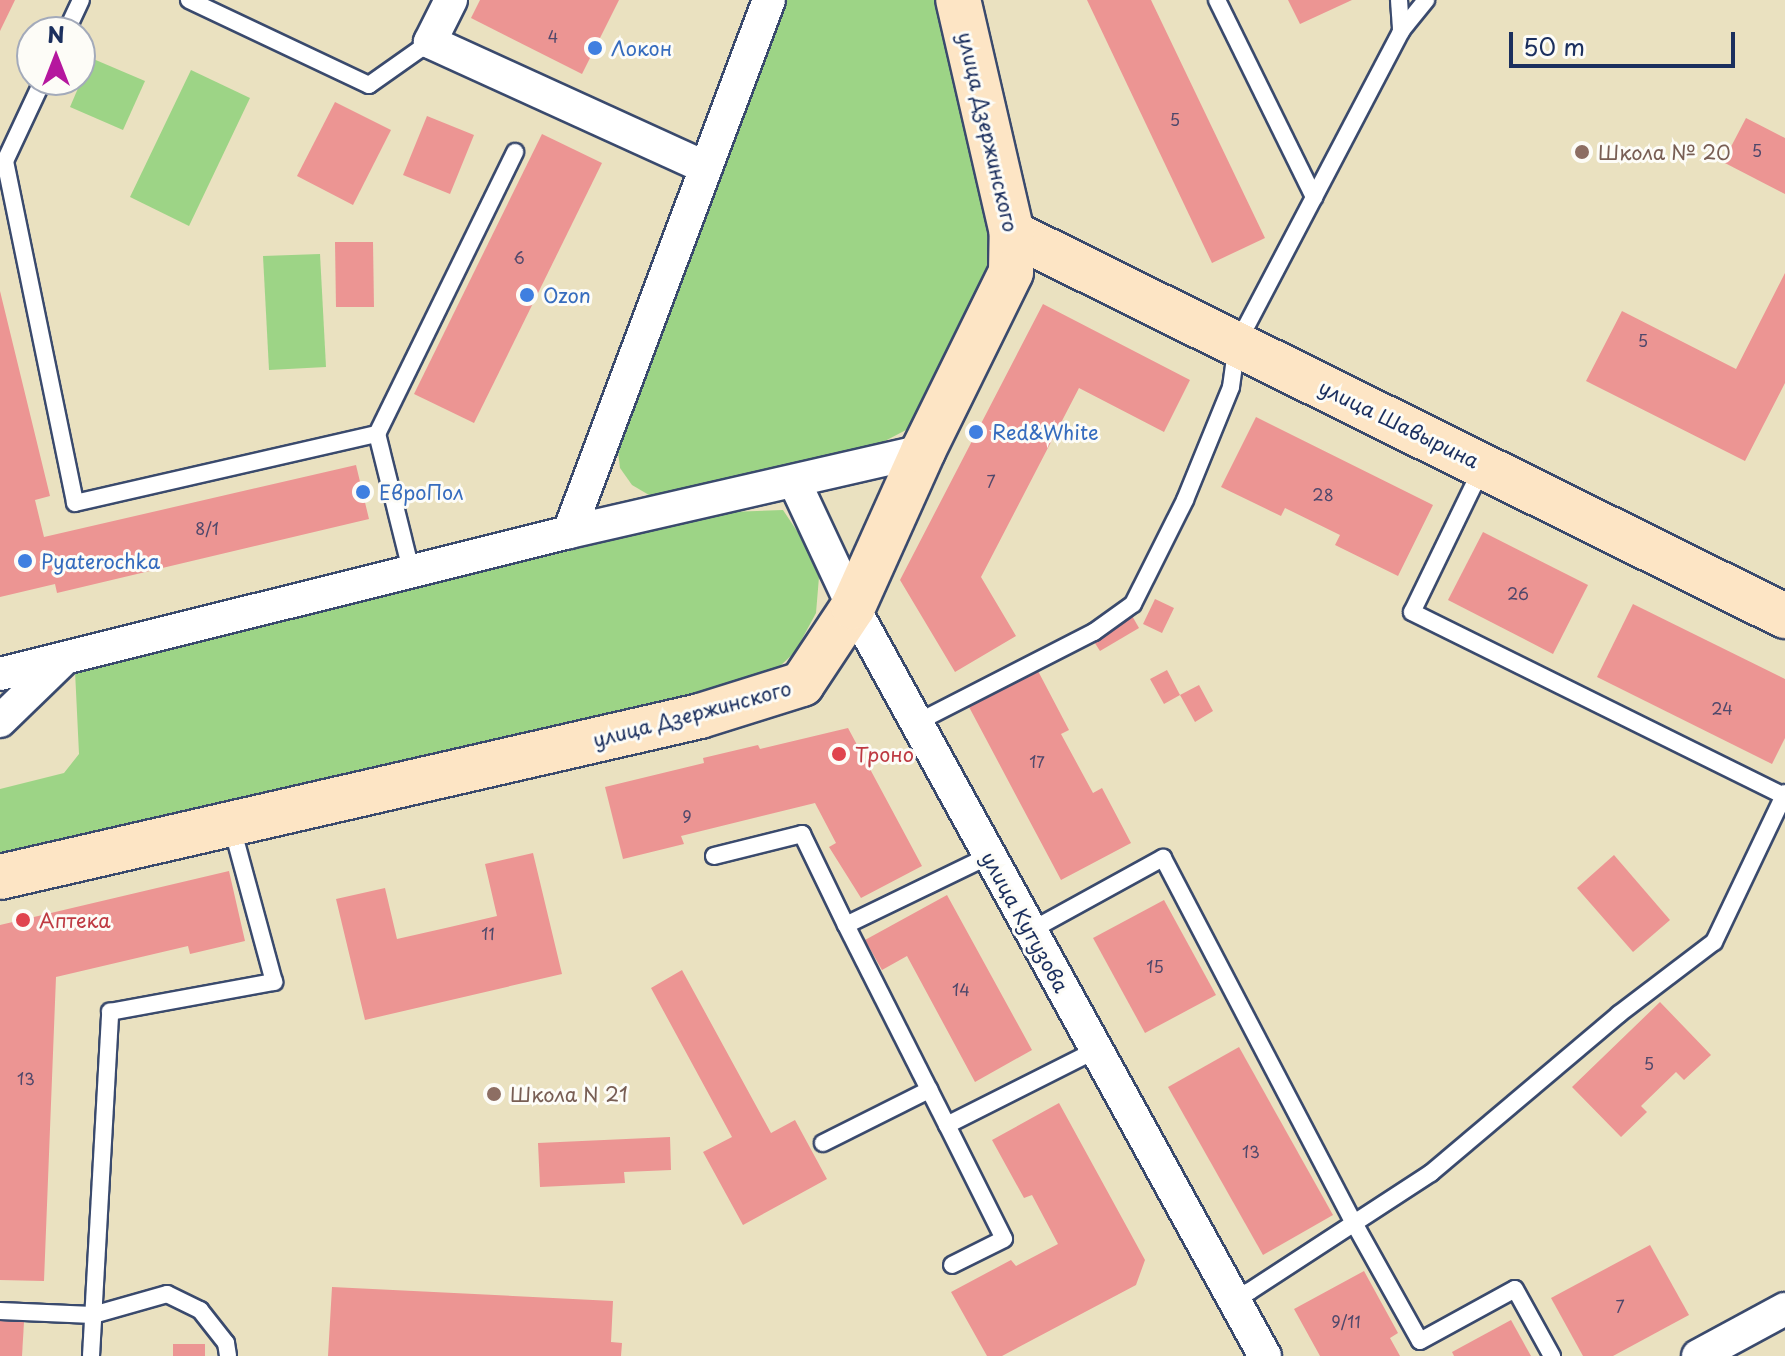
<!DOCTYPE html>
<html>
<head>
<meta charset="utf-8">
<style>
  body { margin:0 }
  #map { position:relative; width:1785px; height:1356px; overflow:hidden; background:#eae1c0; font-family:"Playpen Sans",sans-serif }
  div>[style] { position:absolute }
  .green>* { inset:0; background:#9dd486 }
  .building>* { inset:0; background:#ec9593 }
  .roads { filter:drop-shadow(2px 0 #3a4a6d) drop-shadow(-2px 0 #3a4a6d) drop-shadow(0 2px #3a4a6d) drop-shadow(0 -2px #3a4a6d) }
  .lane>* { height:16px; margin:-8px; padding:0 8px; transform-origin:8px; border-radius:8px; background:#fff }
  .street>* { height:32px; margin:-16px; padding:0 16px; transform-origin:16px; border-radius:16px; background:#fff }
  .secondary>* { height:44px; margin:-22px; padding:0 22px; transform-origin:22px; border-radius:22px; background:#fde5c5 }
  .dots>* { width:22px; height:22px; translate:-50% -50%; box-sizing:border-box; border:4px solid #fdfcf7; border-radius:50% }
  span { translate:-50% -50%; white-space:nowrap; text-align:center; line-height:1.15; -webkit-text-stroke:6px #fdfcf7; paint-order:stroke }
  .number-label { font-size:16px; color:#4f486b }
  .number-label span { -webkit-text-stroke-width:0 }
  .shop-label { font-size:20px; color:#366cbe }
  .left { translate:0 -50%; text-align:left }
  .street-label { font-size:20px; color:#1b2f5e }
  .education-label { font-size:20px; color:#785e54 }
  .health-label { font-size:20px; color:#be3a42 }
  .north { position:absolute; left:16px; top:16px; width:80px; height:80px; box-sizing:border-box; background:#fdfcf7; border:2px solid #a3aaba; border-radius:50%; rotate:0deg; font-size:22px; font-weight:700; line-height:32px; text-align:center; color:#1b2f5e }
  .north::after { content:''; display:block; margin:auto; width:28px; height:36px; background:#b5179e; clip-path:polygon(50% 0,100% 100%,50% 72%,0 100%) }
  .scale { position:absolute; left:1509px; top:32px; width:226px; height:36px; box-sizing:border-box; border:4px solid #1b2f5e; border-top:0; padding-left:10px; font-size:24px; line-height:28px; white-space:nowrap; color:#1b2f5e; -webkit-text-stroke:6px #fdfcf7; paint-order:stroke }
</style>
</head>
<body>
<div id="map">
  <div class="green">
    <div style="clip-path:polygon(786px 0,940px 0,994px 242px,986px 275px,925px 405px,906px 430px,883px 442px,667px 496px,649px 495px,632px 485px,620px 468px,618px 451px)"></div>
    <div style="clip-path:polygon(91px 58px,145px 81px,123px 130px,70px 107px)"></div>
    <div style="clip-path:polygon(191px 70px,250px 98px,189px 226px,130px 197px)"></div>
    <div style="clip-path:polygon(320px 254px,326px 367px,269px 370px,263px 256px)"></div>
    <div style="clip-path:polygon(783px 510px,805px 543px,819px 577px,816px 613px,795px 652px,764px 681px,0 865px,0 789px,64px 773px,79px 754px,75px 671px,729px 512px)"></div>
  </div>
  <div class="building">
    <div style="clip-path:polygon(0 0,15px 0,0 31px)"></div>
    <div style="clip-path:polygon(480px 0,619px 0,582px 74px,471px 18px)"></div>
    <div style="clip-path:polygon(1087px 0,1151px 0,1265px 238px,1212px 263px)"></div>
    <div style="clip-path:polygon(1288px 0,1352px 0,1300px 24px)"></div>
    <div style="clip-path:polygon(335px 102px,391px 130px,353px 205px,297px 176px)"></div>
    <div style="clip-path:polygon(427px 116px,474px 135px,450px 194px,403px 175px)"></div>
    <div style="clip-path:polygon(1746px 118px,1785px 138px,1785px 194px,1723px 162px)"></div>
    <div style="clip-path:polygon(542px 134px,602px 163px,474px 423px,414px 394px)"></div>
    <div style="clip-path:polygon(335px 242px,373px 242px,374px 307px,336px 307px)"></div>
    <div style="clip-path:polygon(1785px 273px,1785px 383px,1745px 461px,1586px 381px,1622px 311px,1736px 369px)"></div>
    <div style="clip-path:polygon(0 291px,50px 496px,35px 500px,44px 537px,356px 465px,369px 519px,57px 593px,55px 584px,0 597px)"></div>
    <div style="clip-path:polygon(1043px 304px,1190px 380px,1164px 432px,1079px 388px,981px 577px,1016px 636px,955px 672px,900px 580px)"></div>
    <div style="clip-path:polygon(1256px 417px,1433px 505px,1398px 576px,1335px 545px,1340px 535px,1285px 508px,1281px 516px,1221px 487px)"></div>
    <div style="clip-path:polygon(1483px 532px,1588px 585px,1553px 654px,1448px 600px)"></div>
    <div style="clip-path:polygon(1155px 599px,1174px 608px,1162px 633px,1143px 624px)"></div>
    <div style="clip-path:polygon(1633px 604px,1785px 679px,1785px 738px,1772px 764px,1597px 677px)"></div>
    <div style="clip-path:polygon(1131px 614px,1139px 628px,1100px 651px,1091px 637px)"></div>
    <div style="clip-path:polygon(1167px 670px,1180px 695px,1164px 704px,1150px 679px)"></div>
    <div style="clip-path:polygon(1038px 671px,1069px 730px,1061px 734px,1093px 793px,1102px 788px,1131px 843px,1061px 880px,969px 707px)"></div>
    <div style="clip-path:polygon(1199px 685px,1213px 711px,1195px 722px,1180px 695px)"></div>
    <div style="clip-path:polygon(848px 728px,922px 866px,861px 898px,829px 847px,836px 843px,815px 803px,681px 836px,684px 844px,623px 859px,605px 787px,704px 763px,703px 758px,758px 745px,760px 749px)"></div>
    <div style="clip-path:polygon(533px 853px,562px 974px,365px 1020px,336px 899px,385px 888px,397px 939px,450px 927px,497px 916px,485px 864px)"></div>
    <div style="clip-path:polygon(1614px 855px,1670px 920px,1633px 952px,1577px 888px)"></div>
    <div style="clip-path:polygon(229px 871px,245px 941px,190px 954px,188px 946px,56px 977px,44px 1281px,0 1280px,0 925px)"></div>
    <div style="clip-path:polygon(947px 895px,1032px 1050px,975px 1082px,907px 956px,882px 970px,865px 940px)"></div>
    <div style="clip-path:polygon(1164px 900px,1216px 995px,1145px 1033px,1093px 938px)"></div>
    <div style="clip-path:polygon(682px 970px,771px 1133px,795px 1120px,827px 1179px,743px 1225px,703px 1152px,732px 1137px,651px 988px)"></div>
    <div style="clip-path:polygon(1660px 1002px,1711px 1055px,1684px 1080px,1676px 1072px,1641px 1106px,1647px 1112px,1621px 1137px,1572px 1087px)"></div>
    <div style="clip-path:polygon(1239px 1047px,1333px 1215px,1263px 1255px,1168px 1087px)"></div>
    <div style="clip-path:polygon(1059px 1103px,1145px 1260px,1136px 1285px,1002px 1356px,987px 1356px,951px 1292px,1011px 1260px,1016px 1266px,1058px 1244px,1032px 1195px,1024px 1198px,992px 1140px)"></div>
    <div style="clip-path:polygon(670px 1137px,671px 1170px,624px 1172px,625px 1183px,540px 1187px,538px 1143px)"></div>
    <div style="clip-path:polygon(1650px 1245px,1689px 1315px,1613px 1356px,1583px 1356px,1551px 1298px)"></div>
    <div style="clip-path:polygon(1364px 1271px,1398px 1333px,1390px 1338px,1400px 1356px,1320px 1356px,1294px 1309px)"></div>
    <div style="clip-path:polygon(332px 1287px,613px 1301px,611px 1342px,622px 1343px,621px 1356px,328px 1356px)"></div>
    <div style="clip-path:polygon(1511px 1320px,1531px 1356px,1454px 1356px,1452px 1352px)"></div>
    <div style="clip-path:polygon(0 1321px,24px 1322px,22px 1356px,0 1356px)"></div>
    <div style="clip-path:polygon(173px 1344px,205px 1344px,205px 1356px,173px 1356px)"></div>
  </div>
  <div class="roads">
    <div class="lane">
      <div style="left:189px;top:0;width:199px;rotate:25.3deg"></div>
      <div style="left:369px;top:85px;width:75px;rotate:-35.2deg"></div>
      <div style="left:1217px;top:0;width:220px;rotate:63.8deg"></div>
      <div style="left:1399px;top:0;width:31px;rotate:86deg"></div>
      <div style="left:66px;top:32px;width:35px;rotate:-65deg"></div>
      <div style="left:43px;top:80px;width:89px;rotate:115.1deg"></div>
      <div style="left:5px;top:161px;width:349px;rotate:78.4deg"></div>
      <div style="left:75px;top:503px;width:310px;rotate:-12.9deg"></div>
      <div style="left:1483px;top:466px;width:162px;rotate:115.9deg"></div>
      <div style="left:1412px;top:612px;width:416px;rotate:26.3deg"></div>
      <div style="left:412px;top:574px;width:144px;rotate:-104deg"></div>
      <div style="left:377px;top:434px;width:314px;rotate:-63.9deg"></div>
      <div style="left:916px;top:723px;width:200px;rotate:-27.1deg"></div>
      <div style="left:1094px;top:632px;width:48px;rotate:-35.7deg"></div>
      <div style="left:1133px;top:604px;width:116px;rotate:-63.4deg"></div>
      <div style="left:1185px;top:500px;width:122px;rotate:-67.8deg"></div>
      <div style="left:1231px;top:387px;width:43px;rotate:-82.1deg"></div>
      <div style="left:1237px;top:344px;width:353px;rotate:-62.3deg"></div>
      <div style="left:1401px;top:31px;width:40px;rotate:-51deg"></div>
      <div style="left:714px;top:856px;width:91px;rotate:-14deg"></div>
      <div style="left:802px;top:834px;width:101px;rotate:64.2deg"></div>
      <div style="left:846px;top:925px;width:159px;rotate:-25.8deg"></div>
      <div style="left:846px;top:925px;width:224px;rotate:63.2deg"></div>
      <div style="left:947px;top:1125px;width:167px;rotate:-26.7deg"></div>
      <div style="left:1030px;top:931px;width:152px;rotate:-28.8deg"></div>
      <div style="left:1163px;top:858px;width:412px;rotate:62.4deg"></div>
      <div style="left:1354px;top:1223px;width:135px;rotate:60.8deg"></div>
      <div style="left:1420px;top:1341px;width:108px;rotate:-28.7deg"></div>
      <div style="left:1515px;top:1289px;width:77px;rotate:61.1deg"></div>
      <div style="left:947px;top:1125px;width:127px;rotate:63.4deg"></div>
      <div style="left:1004px;top:1239px;width:58px;rotate:153.4deg"></div>
      <div style="left:823px;top:1143px;width:119px;rotate:-26.6deg"></div>
      <div style="left:1233px;top:1298px;width:18px;rotate:-22deg"></div>
      <div style="left:1250px;top:1291px;width:216px;rotate:-33.1deg"></div>
      <div style="left:1431px;top:1173px;width:246px;rotate:-40.2deg"></div>
      <div style="left:1619px;top:1014px;width:119px;rotate:-37.2deg"></div>
      <div style="left:1714px;top:942px;width:165px;rotate:-64.5deg"></div>
      <div style="left:0;top:1311px;width:93px;rotate:2.5deg"></div>
      <div style="left:93px;top:1315px;width:77px;rotate:-15.8deg"></div>
      <div style="left:167px;top:1294px;width:37px;rotate:26deg"></div>
      <div style="left:200px;top:1310px;width:42px;rotate:51.8deg"></div>
      <div style="left:226px;top:1343px;width:13px;rotate:81deg"></div>
      <div style="left:91px;top:1356px;width:345px;rotate:-86.8deg"></div>
      <div style="left:110px;top:1012px;width:167px;rotate:-10.4deg"></div>
      <div style="left:274px;top:982px;width:164px;rotate:-105.2deg"></div>
    </div>
    <div class="street">
      <div style="left:451px;top:0;width:47px;rotate:116.6deg"></div>
      <div style="left:430px;top:42px;width:303px;rotate:24.5deg"></div>
      <div style="left:795px;top:483px;width:137px;rotate:64.9deg"></div>
      <div style="left:853px;top:607px;width:855px;rotate:61.19deg"></div>
      <div style="left:569px;top:532px;width:363px;rotate:-12.9deg"></div>
      <div style="left:0;top:674px;width:586px;rotate:-14.01deg"></div>
      <div style="left:569px;top:532px;width:568px;rotate:-69.4deg"></div>
      <div style="left:0;top:721px;width:88px;rotate:-44.1deg"></div>
      <div style="left:1698px;top:1356px;width:99px;rotate:-28.4deg"></div>
    </div>
    <div class="secondary">
      <div style="left:1012px;top:233px;width:863px;rotate:26.36deg"></div>
      <div style="left:0;top:877px;width:718px;rotate:-12.95deg"></div>
      <div style="left:700px;top:716px;width:107px;rotate:-17.4deg"></div>
      <div style="left:802px;top:684px;width:92px;rotate:-56.5deg"></div>
      <div style="left:853px;top:607px;width:171px;rotate:-65.8deg"></div>
      <div style="left:923px;top:451px;width:199px;rotate:-63.8deg"></div>
      <div style="left:1011px;top:272px;width:39px;rotate:-89deg"></div>
      <div style="left:1012px;top:233px;width:239px;rotate:-103deg"></div>
    </div>
  </div>
  <div class="dots">
    <div style="left:595px;top:48px;background:#3f7fe0"></div>
    <div style="left:1582px;top:152px;background:#8d6e63"></div>
    <div style="left:527px;top:295px;background:#3f7fe0"></div>
    <div style="left:976px;top:432px;background:#3f7fe0"></div>
    <div style="left:363px;top:492px;background:#3f7fe0"></div>
    <div style="left:25px;top:561px;background:#3f7fe0"></div>
    <div style="left:839px;top:754px;background:#e0444e"></div>
    <div style="left:23px;top:920px;background:#e0444e"></div>
    <div style="left:494px;top:1094px;background:#8d6e63"></div>
  </div>
  <div class="number-label">
    <span style="left:553px;top:36px">4</span>
    <span style="left:1175px;top:119px">5</span>
    <span style="left:1757px;top:150px">5</span>
    <span style="left:519px;top:257px">6</span>
    <span style="left:1643px;top:340px">5</span>
    <span style="left:991px;top:481px">7</span>
    <span style="left:1323px;top:494px">28</span>
    <span style="left:207px;top:528px">8/1</span>
    <span style="left:1518px;top:593px">26</span>
    <span style="left:1722px;top:708px">24</span>
    <span style="left:1037px;top:761px">17</span>
    <span style="left:687px;top:816px">9</span>
    <span style="left:488px;top:933px">11</span>
    <span style="left:1155px;top:966px">15</span>
    <span style="left:961px;top:989px">14</span>
    <span style="left:1649px;top:1063px">5</span>
    <span style="left:26px;top:1078px">13</span>
    <span style="left:1251px;top:1151px">13</span>
    <span style="left:1620px;top:1306px">7</span>
    <span style="left:1346px;top:1321px">9/11</span>
  </div>
  <div class="shop-label">
    <span class="left" style="left:611px;top:48px">Локон</span>
    <span class="left" style="left:543px;top:295px">Ozon</span>
    <span class="left" style="left:992px;top:432px">Red&amp;White</span>
    <span class="left" style="left:379px;top:492px">ЕвроПол</span>
    <span class="left" style="left:41px;top:561px">Pyaterochka</span>
  </div>
  <div class="street-label">
    <span style="left:988px;top:132px;rotate:77deg">улица Дзержинского</span>
    <span style="left:1399px;top:424px;rotate:26deg">улица Шавырина</span>
    <span style="left:692px;top:714px;rotate:-15deg">улица Дзержинского</span>
    <span style="left:1025px;top:922px;rotate:61deg">улица Кутузова</span>
  </div>
  <div class="education-label">
    <span class="left" style="left:1598px;top:152px">Школа № 20</span>
    <span class="left" style="left:510px;top:1094px">Школа N 21</span>
  </div>
  <div class="health-label">
    <span class="left" style="left:855px;top:754px">Троно</span>
    <span class="left" style="left:39px;top:920px">Аптека</span>
  </div>
  <div class="north">N</div>
  <div class="scale">50 m</div>
</div>
</body>
</html>
